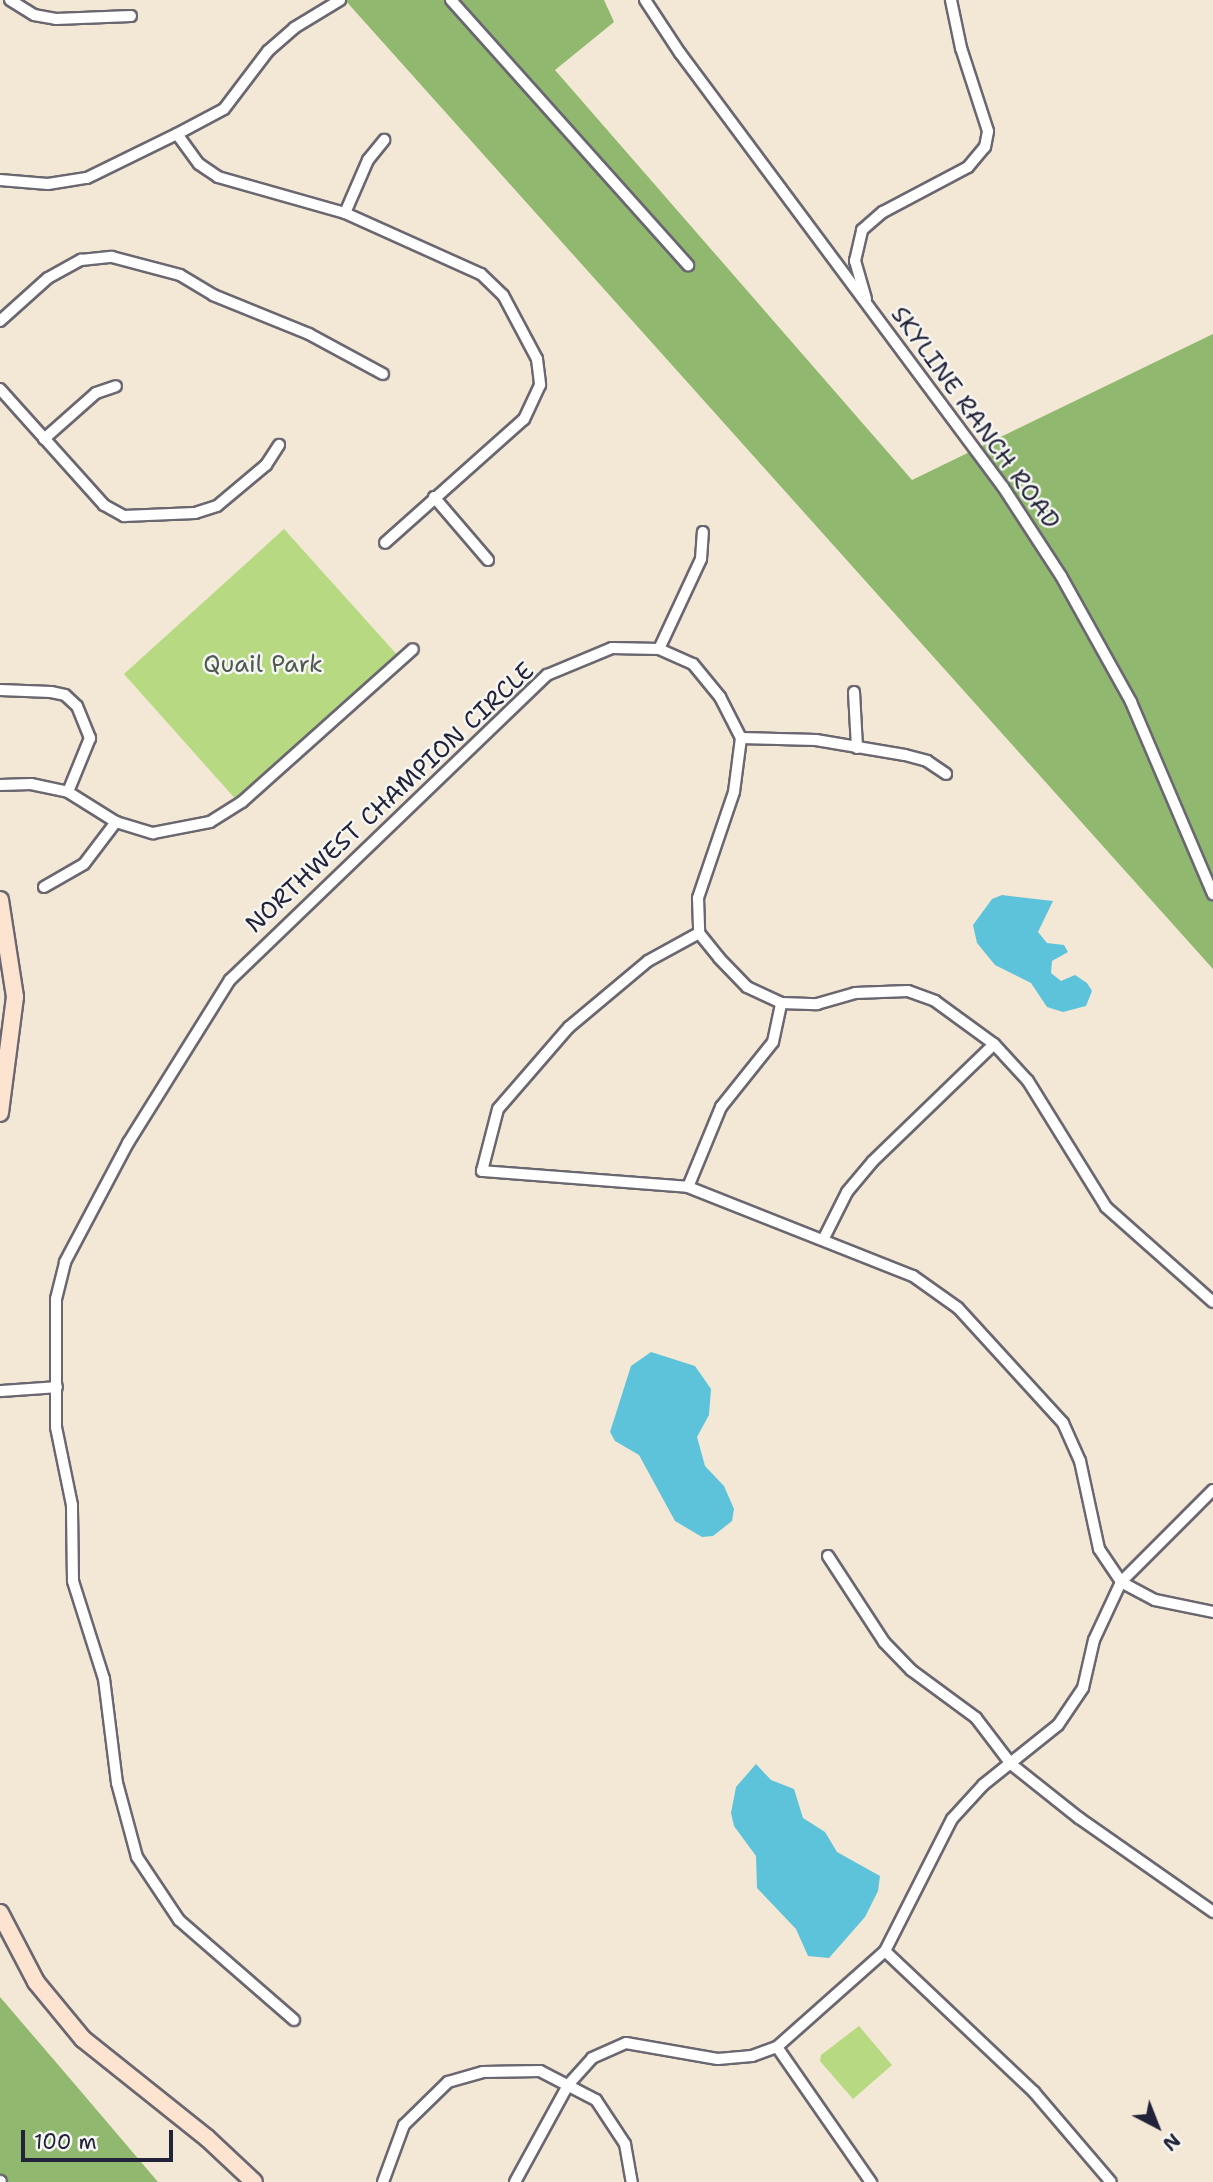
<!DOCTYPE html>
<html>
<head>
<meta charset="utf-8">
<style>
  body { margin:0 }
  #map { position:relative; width:1213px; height:2182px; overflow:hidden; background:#f3e8d5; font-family:"Shantell Sans",sans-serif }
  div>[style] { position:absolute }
  .green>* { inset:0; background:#b6d981 }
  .forest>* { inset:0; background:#90b96f }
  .water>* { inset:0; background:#5dc3da }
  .roads { filter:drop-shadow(2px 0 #6b6771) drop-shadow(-2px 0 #6b6771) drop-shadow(0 2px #6b6771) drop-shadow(0 -2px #6b6771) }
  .minor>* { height:10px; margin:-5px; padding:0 5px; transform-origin:5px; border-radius:5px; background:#fff }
  .secondary>* { height:16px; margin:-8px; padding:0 8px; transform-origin:8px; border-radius:8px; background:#fde4d0 }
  span { translate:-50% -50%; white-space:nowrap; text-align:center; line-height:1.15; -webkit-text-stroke:5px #f6f6f2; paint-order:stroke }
  .street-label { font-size:24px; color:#22223b }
  .park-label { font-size:24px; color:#4e5950 }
  .north { position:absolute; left:1122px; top:2091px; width:70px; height:70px; -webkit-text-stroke:5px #f6f6f2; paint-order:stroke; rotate:138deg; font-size:19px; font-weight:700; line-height:28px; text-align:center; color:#22223b }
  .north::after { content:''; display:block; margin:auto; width:24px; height:32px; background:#22223b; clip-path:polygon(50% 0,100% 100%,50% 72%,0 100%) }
  .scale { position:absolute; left:21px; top:2130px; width:152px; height:32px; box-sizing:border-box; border:4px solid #22223b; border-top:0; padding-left:9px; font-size:21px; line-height:24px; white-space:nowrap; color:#22223b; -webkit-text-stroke:5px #f6f6f2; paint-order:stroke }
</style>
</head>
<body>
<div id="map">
  <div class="green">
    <div style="clip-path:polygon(284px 529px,400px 658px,239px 803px,124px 674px)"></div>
    <div style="clip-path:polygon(859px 2026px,892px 2065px,853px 2099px,820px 2061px,821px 2055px)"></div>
  </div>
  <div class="forest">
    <div style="clip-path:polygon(345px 0,604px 0,614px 22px,555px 70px,912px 480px,1213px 334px,1213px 969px)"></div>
    <div style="clip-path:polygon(0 1997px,78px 2088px,158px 2182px,0 2182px)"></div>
  </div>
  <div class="water">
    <div style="clip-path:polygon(1002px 895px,1053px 901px,1038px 932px,1047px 943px,1064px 945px,1068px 952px,1052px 961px,1051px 973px,1061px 981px,1075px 975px,1087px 983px,1092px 991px,1086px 1006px,1063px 1012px,1047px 1007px,1031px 983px,995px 965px,977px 943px,973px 925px,992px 899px)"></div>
    <div style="clip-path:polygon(651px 1352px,695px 1366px,711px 1389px,709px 1415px,697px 1437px,705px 1466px,724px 1486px,734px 1509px,732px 1521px,713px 1536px,702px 1537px,675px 1521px,639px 1455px,615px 1441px,610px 1432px,631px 1366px)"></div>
    <div style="clip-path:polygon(756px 1764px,771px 1780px,794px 1789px,803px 1818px,825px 1832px,837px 1852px,880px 1876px,878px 1891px,865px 1917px,829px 1958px,808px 1956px,796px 1929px,757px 1888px,756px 1856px,734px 1826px,731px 1813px,736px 1787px)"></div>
  </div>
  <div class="roads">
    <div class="minor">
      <div style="left:10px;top:0;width:28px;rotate:32deg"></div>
      <div style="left:34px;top:15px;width:22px;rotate:10deg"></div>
      <div style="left:56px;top:19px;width:75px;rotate:-2.3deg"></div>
      <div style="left:451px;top:0;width:356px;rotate:48.2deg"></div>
      <div style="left:645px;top:0;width:64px;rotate:56.6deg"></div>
      <div style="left:680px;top:53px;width:541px;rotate:53.34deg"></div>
      <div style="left:1003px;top:487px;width:106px;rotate:56.9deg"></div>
      <div style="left:1061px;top:576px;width:144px;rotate:60.9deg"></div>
      <div style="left:1131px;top:702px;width:209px;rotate:66.9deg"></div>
      <div style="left:177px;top:134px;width:37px;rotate:54deg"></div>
      <div style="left:199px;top:164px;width:23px;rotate:34deg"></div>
      <div style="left:218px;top:177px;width:132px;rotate:15.8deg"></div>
      <div style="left:345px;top:213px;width:149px;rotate:24.2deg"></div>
      <div style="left:481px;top:274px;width:30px;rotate:44deg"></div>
      <div style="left:503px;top:295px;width:72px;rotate:62deg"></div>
      <div style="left:537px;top:359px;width:26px;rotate:83deg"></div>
      <div style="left:540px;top:385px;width:38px;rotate:115deg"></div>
      <div style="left:524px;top:419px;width:186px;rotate:138.3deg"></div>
      <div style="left:0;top:180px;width:48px;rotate:4.8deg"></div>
      <div style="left:48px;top:184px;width:39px;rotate:-9deg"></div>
      <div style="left:87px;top:178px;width:100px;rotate:-26.1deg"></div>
      <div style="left:177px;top:134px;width:53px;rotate:-28deg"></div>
      <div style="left:224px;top:109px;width:73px;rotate:-52.8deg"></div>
      <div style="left:268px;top:51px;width:35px;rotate:-41deg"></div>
      <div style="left:294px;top:28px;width:54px;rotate:-31.3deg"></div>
      <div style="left:345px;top:213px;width:58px;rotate:-66.5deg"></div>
      <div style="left:368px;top:160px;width:26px;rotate:-51deg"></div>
      <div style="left:866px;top:299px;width:40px;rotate:-106deg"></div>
      <div style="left:855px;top:261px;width:32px;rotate:-77deg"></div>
      <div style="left:862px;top:230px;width:28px;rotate:-41deg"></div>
      <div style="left:883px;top:212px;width:96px;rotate:-27.9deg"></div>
      <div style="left:968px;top:167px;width:26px;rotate:-50deg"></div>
      <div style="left:985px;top:147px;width:16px;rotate:-79deg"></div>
      <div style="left:988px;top:131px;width:87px;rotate:-108deg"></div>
      <div style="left:961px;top:48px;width:49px;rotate:-101.8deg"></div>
      <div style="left:0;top:321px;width:64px;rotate:-41.9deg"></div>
      <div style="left:48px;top:278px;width:38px;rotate:-29deg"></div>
      <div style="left:81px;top:260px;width:31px;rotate:-6deg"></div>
      <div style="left:112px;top:257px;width:70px;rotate:14.8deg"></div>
      <div style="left:180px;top:275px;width:39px;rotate:31deg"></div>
      <div style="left:213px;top:295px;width:104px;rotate:22.1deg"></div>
      <div style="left:309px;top:334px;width:84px;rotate:28.4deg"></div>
      <div style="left:0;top:389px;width:156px;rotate:48.1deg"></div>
      <div style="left:104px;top:505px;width:23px;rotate:29deg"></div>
      <div style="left:124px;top:516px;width:71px;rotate:-2.4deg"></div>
      <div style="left:195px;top:513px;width:23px;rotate:-18deg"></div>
      <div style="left:217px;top:506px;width:64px;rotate:-39.9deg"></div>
      <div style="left:266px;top:465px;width:24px;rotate:-57deg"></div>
      <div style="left:44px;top:439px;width:69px;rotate:-41.5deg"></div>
      <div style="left:96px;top:393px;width:21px;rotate:-19deg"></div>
      <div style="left:434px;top:497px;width:83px;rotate:49.4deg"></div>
      <div style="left:659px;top:649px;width:99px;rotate:-65deg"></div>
      <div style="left:701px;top:559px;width:27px;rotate:-86deg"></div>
      <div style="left:0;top:690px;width:51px;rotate:2.2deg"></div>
      <div style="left:51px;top:692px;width:14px;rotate:12deg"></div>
      <div style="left:65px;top:695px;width:16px;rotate:43deg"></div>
      <div style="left:77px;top:706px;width:35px;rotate:68deg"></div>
      <div style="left:90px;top:738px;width:58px;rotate:112.2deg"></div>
      <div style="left:854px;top:692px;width:56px;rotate:86.9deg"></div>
      <div style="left:741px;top:738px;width:75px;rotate:1.5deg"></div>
      <div style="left:816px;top:740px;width:90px;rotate:9.6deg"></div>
      <div style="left:905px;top:755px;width:23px;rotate:15deg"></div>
      <div style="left:927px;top:761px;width:23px;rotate:34deg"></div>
      <div style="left:0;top:785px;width:31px;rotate:-2deg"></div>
      <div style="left:31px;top:784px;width:38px;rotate:12deg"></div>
      <div style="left:68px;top:792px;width:57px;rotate:32deg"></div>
      <div style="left:116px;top:822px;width:39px;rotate:17deg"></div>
      <div style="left:153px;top:833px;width:58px;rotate:-10.9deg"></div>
      <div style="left:210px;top:822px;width:38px;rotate:-32deg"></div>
      <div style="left:242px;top:802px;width:229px;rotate:-41.8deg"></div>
      <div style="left:44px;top:887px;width:46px;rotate:-29.9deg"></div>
      <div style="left:84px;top:864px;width:53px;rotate:-52.7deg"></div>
      <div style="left:699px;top:933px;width:58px;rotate:151.2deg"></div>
      <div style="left:648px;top:961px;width:103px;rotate:140.1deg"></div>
      <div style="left:569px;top:1027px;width:108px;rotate:130.9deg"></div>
      <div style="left:498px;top:1109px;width:64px;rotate:104.5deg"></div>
      <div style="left:482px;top:1171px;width:207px;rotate:4.4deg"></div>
      <div style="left:688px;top:1187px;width:242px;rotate:21.6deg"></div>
      <div style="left:913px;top:1276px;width:55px;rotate:35.4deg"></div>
      <div style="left:958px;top:1308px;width:156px;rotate:47.6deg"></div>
      <div style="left:1063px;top:1423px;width:42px;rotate:65.9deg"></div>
      <div style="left:1080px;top:1461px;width:90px;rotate:77.8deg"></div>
      <div style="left:1099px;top:1549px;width:40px;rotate:56deg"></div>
      <div style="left:1121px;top:1582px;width:38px;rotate:28deg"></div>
      <div style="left:1155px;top:1600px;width:59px;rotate:11.7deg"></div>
      <div style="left:688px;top:1187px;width:87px;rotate:-67.6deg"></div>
      <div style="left:721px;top:1107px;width:83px;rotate:-51.3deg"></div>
      <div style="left:773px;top:1042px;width:40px;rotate:-78deg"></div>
      <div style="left:824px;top:1238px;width:51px;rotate:-63.4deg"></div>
      <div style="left:847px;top:1192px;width:40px;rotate:-50deg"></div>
      <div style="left:873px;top:1161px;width:168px;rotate:-44deg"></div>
      <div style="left:0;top:1391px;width:57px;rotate:-4deg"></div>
      <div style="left:828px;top:1556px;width:103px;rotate:56.9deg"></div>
      <div style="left:884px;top:1642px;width:39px;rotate:46deg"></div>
      <div style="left:911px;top:1670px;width:81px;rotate:36.4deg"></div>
      <div style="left:976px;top:1718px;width:58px;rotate:52.7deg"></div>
      <div style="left:1011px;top:1764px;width:87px;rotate:38.5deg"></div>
      <div style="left:1079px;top:1818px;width:164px;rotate:35deg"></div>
      <div style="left:885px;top:1951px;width:205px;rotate:43.4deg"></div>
      <div style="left:1034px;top:2092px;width:118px;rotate:49.5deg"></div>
      <div style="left:294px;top:2020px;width:152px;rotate:-139deg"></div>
      <div style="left:179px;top:1920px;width:76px;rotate:-123.7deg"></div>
      <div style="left:137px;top:1857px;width:77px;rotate:-105.1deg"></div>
      <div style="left:117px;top:1783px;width:105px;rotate:-97.1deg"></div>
      <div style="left:104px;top:1679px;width:103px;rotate:-107.6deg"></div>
      <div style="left:73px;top:1581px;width:76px;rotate:-90.8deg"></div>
      <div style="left:72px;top:1505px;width:80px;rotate:-101.6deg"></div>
      <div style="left:56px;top:1427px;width:128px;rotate:-90deg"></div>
      <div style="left:56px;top:1299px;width:38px;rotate:-76deg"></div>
      <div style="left:65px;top:1262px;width:135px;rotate:-62.1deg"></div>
      <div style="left:128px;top:1143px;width:192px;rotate:-58deg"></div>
      <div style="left:230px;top:980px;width:440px;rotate:-43.9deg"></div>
      <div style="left:547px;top:675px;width:70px;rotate:-22.6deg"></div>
      <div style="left:612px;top:648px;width:47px;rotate:1.2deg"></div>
      <div style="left:659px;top:649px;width:37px;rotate:24deg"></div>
      <div style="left:693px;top:664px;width:43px;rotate:50.7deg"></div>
      <div style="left:720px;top:697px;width:46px;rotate:62.9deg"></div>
      <div style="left:741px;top:738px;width:54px;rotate:97.4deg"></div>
      <div style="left:734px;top:792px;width:112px;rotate:108.8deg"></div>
      <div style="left:698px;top:898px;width:35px;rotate:88deg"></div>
      <div style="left:699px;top:933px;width:32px;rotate:51deg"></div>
      <div style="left:719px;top:958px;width:40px;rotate:46deg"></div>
      <div style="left:747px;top:987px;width:38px;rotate:25deg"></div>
      <div style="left:781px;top:1003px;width:36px;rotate:2deg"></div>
      <div style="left:817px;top:1004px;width:40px;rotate:-16deg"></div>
      <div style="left:855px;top:993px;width:53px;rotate:-2.2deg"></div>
      <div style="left:908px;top:991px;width:29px;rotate:20deg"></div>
      <div style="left:935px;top:1001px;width:73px;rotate:36.1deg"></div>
      <div style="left:994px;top:1044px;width:50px;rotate:47.4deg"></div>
      <div style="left:1028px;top:1081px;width:148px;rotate:58.2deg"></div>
      <div style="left:1106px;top:1207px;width:143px;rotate:41.6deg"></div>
      <div style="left:777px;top:2047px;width:165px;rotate:55.2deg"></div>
      <div style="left:0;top:2181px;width:1px;rotate:45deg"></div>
      <div style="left:383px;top:2182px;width:61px;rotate:-69.8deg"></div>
      <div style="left:404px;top:2125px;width:62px;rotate:-44.3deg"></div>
      <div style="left:448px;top:2082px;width:36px;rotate:-16deg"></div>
      <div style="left:483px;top:2072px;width:57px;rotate:-1deg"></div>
      <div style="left:540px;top:2071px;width:63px;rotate:27.4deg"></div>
      <div style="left:596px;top:2100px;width:53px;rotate:56.6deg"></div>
      <div style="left:625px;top:2144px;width:39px;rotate:80deg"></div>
      <div style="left:515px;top:2182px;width:111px;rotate:-61.3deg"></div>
      <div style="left:568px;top:2085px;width:36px;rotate:-48deg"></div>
      <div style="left:592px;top:2058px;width:37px;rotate:-24deg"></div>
      <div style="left:626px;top:2043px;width:93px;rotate:9.9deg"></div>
      <div style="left:718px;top:2059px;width:34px;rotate:-5deg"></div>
      <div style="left:752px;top:2056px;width:27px;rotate:-20deg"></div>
      <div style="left:777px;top:2047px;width:144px;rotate:-41.6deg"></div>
      <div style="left:885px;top:1951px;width:148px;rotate:-63.1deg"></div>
      <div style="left:952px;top:1819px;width:46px;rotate:-47.6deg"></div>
      <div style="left:983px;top:1785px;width:96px;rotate:-38.7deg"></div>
      <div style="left:1058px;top:1725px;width:45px;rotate:-56deg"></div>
      <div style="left:1083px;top:1688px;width:49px;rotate:-77.1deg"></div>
      <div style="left:1094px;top:1640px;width:64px;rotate:-65deg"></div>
      <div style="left:1121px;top:1582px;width:130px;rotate:-45deg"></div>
    </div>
    <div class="secondary">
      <div style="left:0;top:900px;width:98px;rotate:81.2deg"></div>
      <div style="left:15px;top:997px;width:117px;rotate:97.4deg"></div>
      <div style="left:0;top:1913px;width:78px;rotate:62.4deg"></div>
      <div style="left:36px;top:1982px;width:74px;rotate:50.5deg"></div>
      <div style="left:83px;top:2039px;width:159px;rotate:38.6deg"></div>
      <div style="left:207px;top:2138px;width:64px;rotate:43.1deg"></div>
    </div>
  </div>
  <div class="street-label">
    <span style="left:975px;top:418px;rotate:54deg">SKYLINE RANCH ROAD</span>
    <span style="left:390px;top:798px;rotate:-43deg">NORTHWEST CHAMPION CIRCLE</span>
  </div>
  <div class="park-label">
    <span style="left:263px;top:665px">Quail Park</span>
  </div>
  <div class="north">N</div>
  <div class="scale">100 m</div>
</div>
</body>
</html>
